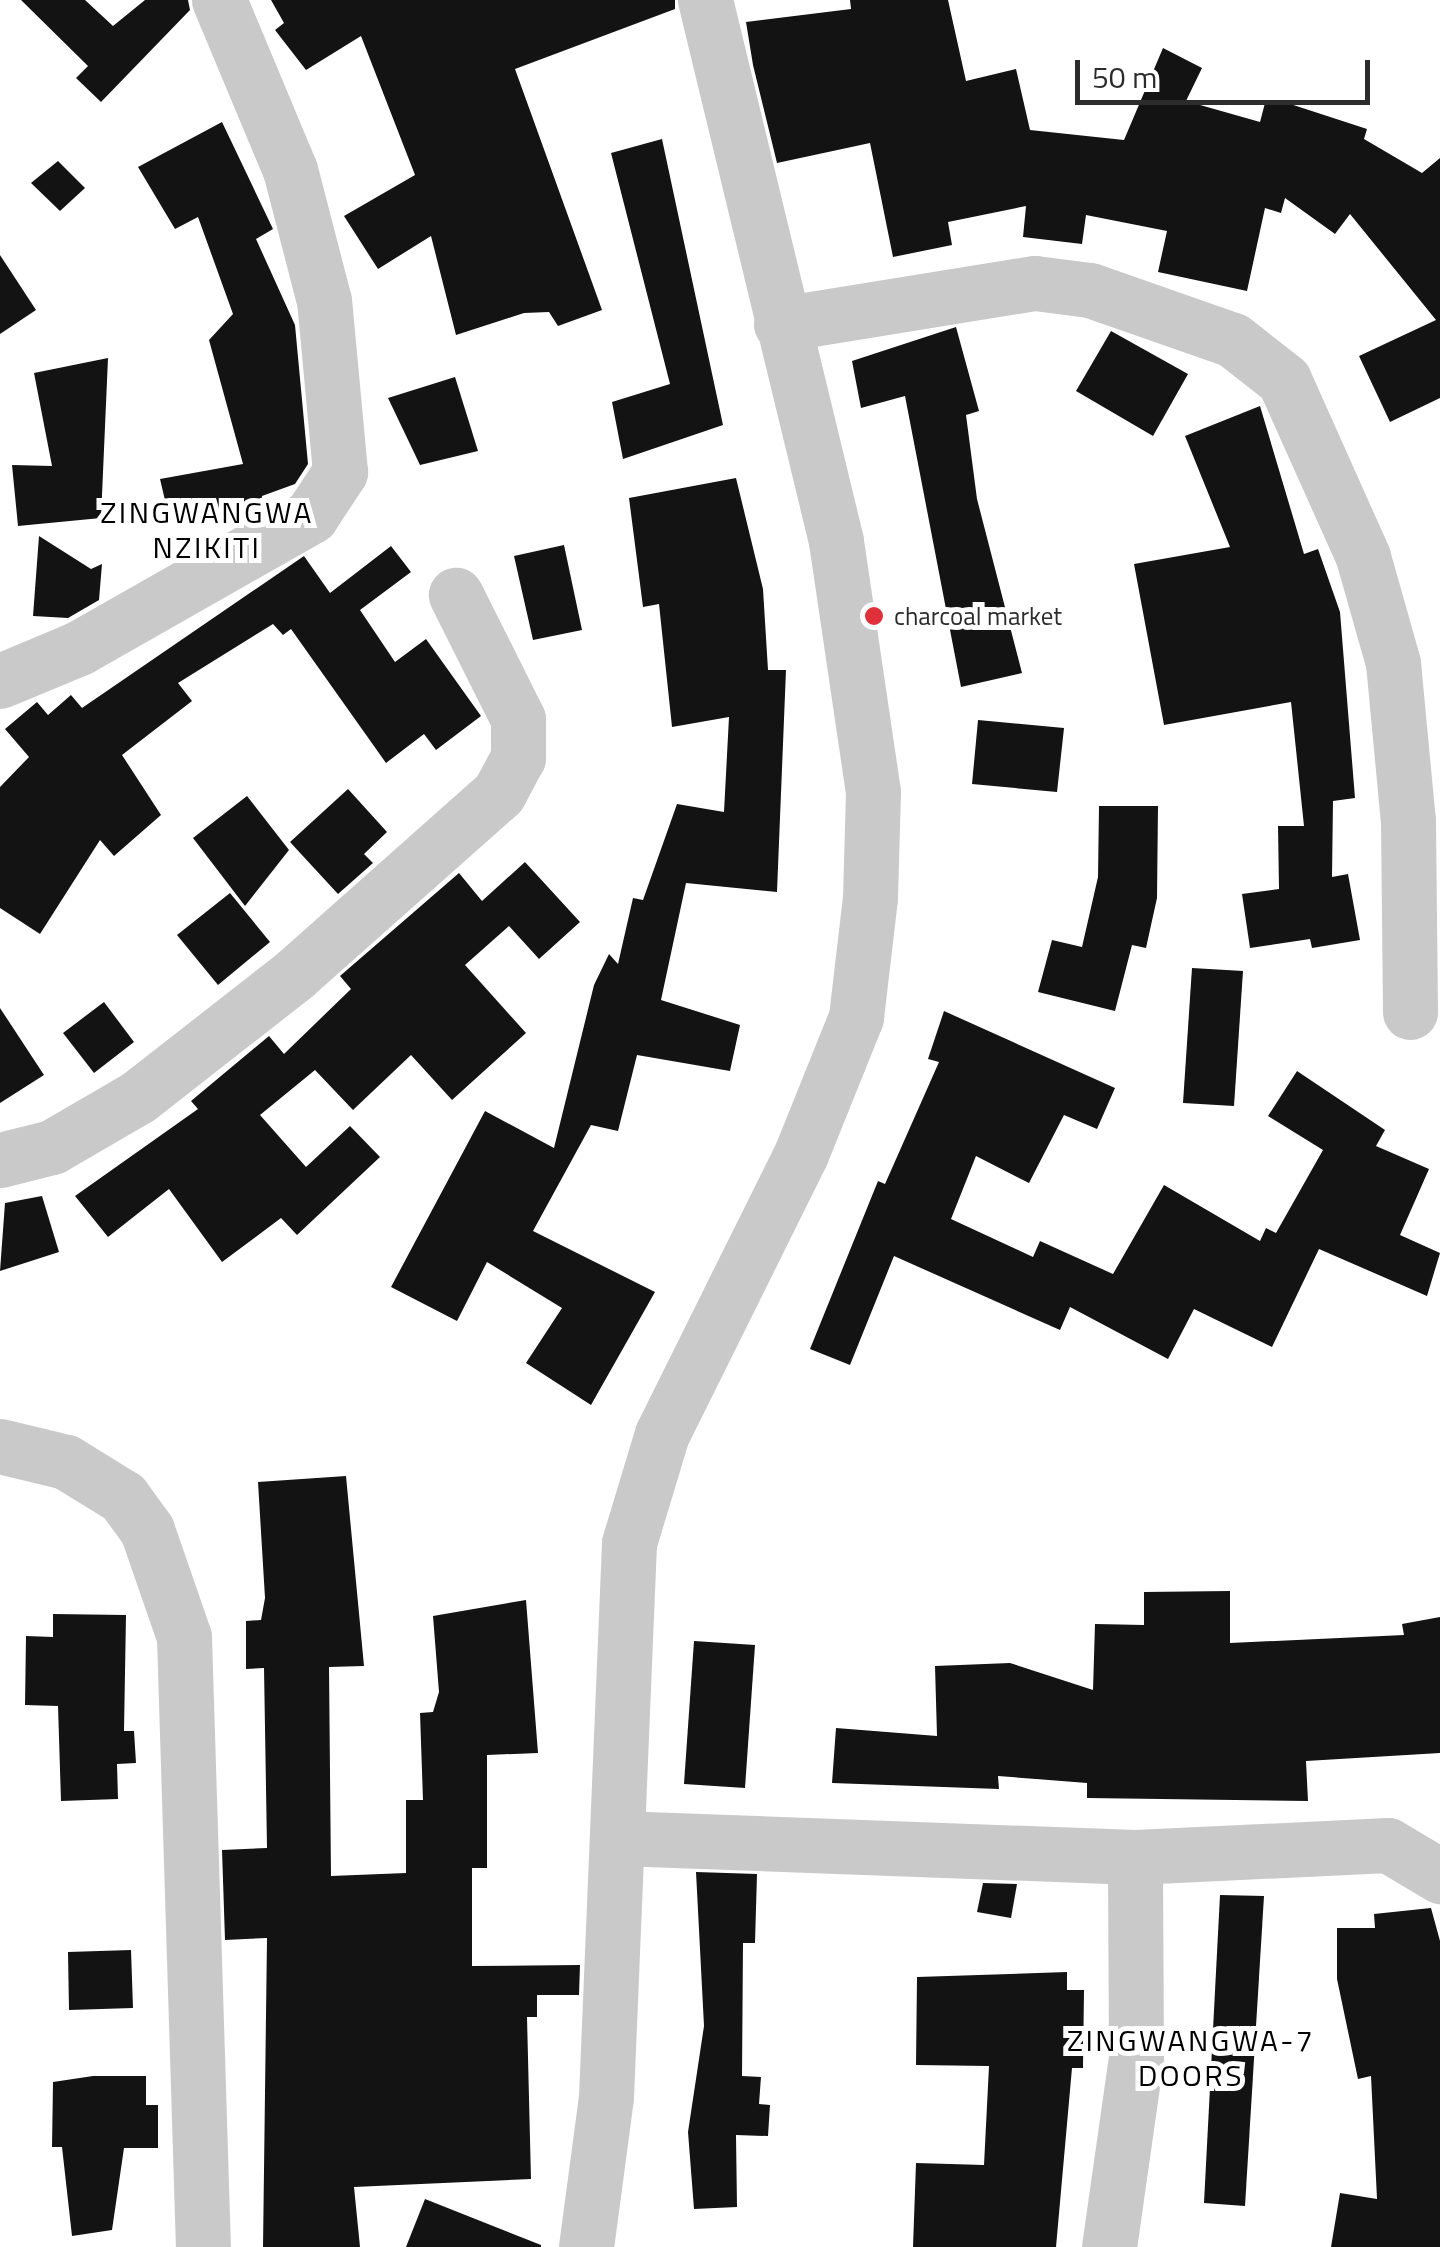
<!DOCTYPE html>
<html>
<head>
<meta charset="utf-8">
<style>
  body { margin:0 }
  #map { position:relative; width:1440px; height:2247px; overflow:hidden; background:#fff; font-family:"Titillium Web",sans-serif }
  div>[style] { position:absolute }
  .building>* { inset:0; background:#131313 }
  .minor>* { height:55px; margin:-27.5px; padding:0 27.5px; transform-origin:27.5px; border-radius:27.5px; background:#c9c9c9 }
  .dots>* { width:28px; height:28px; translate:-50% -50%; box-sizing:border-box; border:5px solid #fff; border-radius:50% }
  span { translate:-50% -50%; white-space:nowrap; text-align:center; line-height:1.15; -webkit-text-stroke:10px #fff; paint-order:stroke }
  .poi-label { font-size:25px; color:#2c2c2c }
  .left { translate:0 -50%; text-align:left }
  .quarter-label { font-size:30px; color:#000; letter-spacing:2.5px }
  .scale { position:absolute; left:1075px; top:60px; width:295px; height:45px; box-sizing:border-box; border:5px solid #2c2c2c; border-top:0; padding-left:12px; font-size:30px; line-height:35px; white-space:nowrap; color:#2c2c2c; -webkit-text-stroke:8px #fff; paint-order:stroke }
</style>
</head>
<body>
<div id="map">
  <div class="building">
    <div style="clip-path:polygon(21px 0,85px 0,113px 26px,145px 0,188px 0,190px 10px,101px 102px,76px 78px,88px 66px)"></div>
    <div style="clip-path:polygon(271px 0,675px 0,675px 9px,515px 69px,602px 310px,558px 326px,549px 312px,524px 313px,456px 335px,431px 236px,378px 269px,344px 216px,415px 175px,361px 36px,306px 70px,275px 30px,284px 23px)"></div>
    <div style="clip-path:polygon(850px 0,948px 0,966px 81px,1016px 69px,1030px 130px,1124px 140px,1163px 48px,1202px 68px,1186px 101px,1260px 122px,1265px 103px,1278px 100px,1367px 129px,1364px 139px,1422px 173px,1440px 158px,1440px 398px,1390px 422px,1359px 356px,1436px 320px,1350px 214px,1335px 234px,1285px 198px,1281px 213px,1265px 208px,1247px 291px,1158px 272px,1167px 231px,1086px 215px,1082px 244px,1023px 237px,1026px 206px,948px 222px,952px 245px,893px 257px,870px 143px,777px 163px,753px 65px,746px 22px,851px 9px)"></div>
    <div style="clip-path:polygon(222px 122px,273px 229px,256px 239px,295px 325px,308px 464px,295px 484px,262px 496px,261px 509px,168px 513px,160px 479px,243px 464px,209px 340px,233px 314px,198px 217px,175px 229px,138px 167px)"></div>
    <div style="clip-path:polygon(662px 139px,723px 425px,623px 459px,612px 402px,670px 384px,611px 153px)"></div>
    <div style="clip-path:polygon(58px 161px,85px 188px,60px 211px,31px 183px)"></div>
    <div style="clip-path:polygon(0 255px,36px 310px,0 334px)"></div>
    <div style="clip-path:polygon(956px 327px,979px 411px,966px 415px,977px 499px,1022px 673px,961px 687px,905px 396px,861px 408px,852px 361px)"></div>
    <div style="clip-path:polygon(1111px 331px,1188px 374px,1153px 436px,1076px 391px)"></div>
    <div style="clip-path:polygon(108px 358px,101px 518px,18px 526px,12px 465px,52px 466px,34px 373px)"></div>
    <div style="clip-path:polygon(455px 377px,478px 451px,420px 465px,388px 398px)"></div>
    <div style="clip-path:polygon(1260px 406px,1304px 554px,1318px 549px,1340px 612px,1355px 798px,1333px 801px,1332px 877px,1348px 874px,1360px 940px,1312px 948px,1310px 939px,1250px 948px,1242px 894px,1279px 889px,1278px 826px,1304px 826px,1291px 702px,1164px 725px,1134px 564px,1230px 547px,1185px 436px)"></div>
    <div style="clip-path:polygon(736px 478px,763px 589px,768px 670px,786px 670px,777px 892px,686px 883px,661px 1000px,740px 1025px,730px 1071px,637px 1055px,618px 1131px,591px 1125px,533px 1231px,655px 1292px,591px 1405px,526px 1363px,562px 1308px,487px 1262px,457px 1321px,391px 1287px,485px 1111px,554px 1148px,594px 985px,609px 954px,618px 964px,633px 898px,643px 900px,677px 804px,724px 812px,729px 717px,672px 727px,659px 604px,643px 607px,629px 498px)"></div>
    <div style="clip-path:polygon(39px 536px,91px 569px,102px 564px,99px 600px,68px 618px,33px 616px)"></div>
    <div style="clip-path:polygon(564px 545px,582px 630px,533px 640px,514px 556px)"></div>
    <div style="clip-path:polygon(391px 546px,411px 572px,360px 610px,395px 662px,426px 639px,481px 716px,436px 750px,424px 734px,386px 763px,291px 629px,283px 635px,273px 624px,178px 683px,192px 701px,122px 755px,161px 815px,114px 856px,100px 840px,40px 934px,0 908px,0 787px,29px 757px,5px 729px,37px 702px,48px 715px,71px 695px,82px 708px,304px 556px,330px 593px)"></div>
    <div style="clip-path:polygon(978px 720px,1064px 728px,1057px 792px,972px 784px)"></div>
    <div style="clip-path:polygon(348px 789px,387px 832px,364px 854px,373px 863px,338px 894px,290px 842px)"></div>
    <div style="clip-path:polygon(247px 796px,289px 850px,245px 906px,193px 838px)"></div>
    <div style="clip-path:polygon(1099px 806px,1158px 806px,1157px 898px,1146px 948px,1132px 945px,1115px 1011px,1038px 992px,1052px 940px,1082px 947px,1098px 877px)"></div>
    <div style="clip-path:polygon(525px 862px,580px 922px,539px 959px,509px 926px,465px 965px,526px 1033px,452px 1100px,411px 1055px,353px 1110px,315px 1070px,260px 1115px,306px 1167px,350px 1126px,380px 1157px,297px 1235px,281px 1218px,222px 1262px,169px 1189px,108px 1237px,75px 1196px,198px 1109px,191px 1101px,269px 1036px,284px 1054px,351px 989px,340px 976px,459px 873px,482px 901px)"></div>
    <div style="clip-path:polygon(230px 893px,270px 942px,218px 985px,177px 935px)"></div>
    <div style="clip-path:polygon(1192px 968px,1243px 971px,1234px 1106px,1183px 1103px)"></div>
    <div style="clip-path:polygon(104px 1002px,134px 1042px,94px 1073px,63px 1033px)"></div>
    <div style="clip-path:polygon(0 1008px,44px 1075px,0 1103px)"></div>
    <div style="clip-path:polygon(944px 1011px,1115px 1088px,1097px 1129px,1064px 1115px,1029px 1183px,976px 1156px,951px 1219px,1033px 1257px,1040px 1241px,1113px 1274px,1164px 1185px,1260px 1241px,1266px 1228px,1276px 1233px,1323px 1150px,1268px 1116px,1297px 1071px,1385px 1130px,1376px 1146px,1429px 1169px,1400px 1235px,1440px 1253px,1427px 1296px,1319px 1249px,1272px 1347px,1194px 1309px,1168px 1359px,1070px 1307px,1060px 1330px,894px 1256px,850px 1365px,810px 1349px,878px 1181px,885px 1184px,939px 1062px,928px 1059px)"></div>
    <div style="clip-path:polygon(42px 1196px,59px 1252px,0 1271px,5px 1203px)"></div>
    <div style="clip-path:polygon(346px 1476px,364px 1666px,329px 1667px,331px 1876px,406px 1873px,406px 1800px,423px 1800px,420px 1713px,433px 1712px,439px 1692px,433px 1616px,526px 1600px,538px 1753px,487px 1755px,487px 1868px,472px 1868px,472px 1966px,580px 1965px,579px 1995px,537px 1995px,537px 2017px,527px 2017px,531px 2179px,354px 2187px,360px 2247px,263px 2247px,267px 1938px,225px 1940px,222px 1850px,267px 1848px,264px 1668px,246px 1669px,246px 1621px,261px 1620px,265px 1598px,258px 1482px)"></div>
    <div style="clip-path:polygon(1230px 1591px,1230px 1643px,1404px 1635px,1402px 1624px,1440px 1617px,1440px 1753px,1306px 1761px,1308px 1801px,1087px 1798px,1087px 1783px,998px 1776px,999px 1789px,832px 1783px,836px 1728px,937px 1736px,935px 1666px,1010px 1663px,1093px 1690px,1095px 1624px,1144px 1625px,1144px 1592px)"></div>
    <div style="clip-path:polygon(53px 1614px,126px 1615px,124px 1731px,134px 1731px,136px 1763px,117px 1764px,118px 1799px,61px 1801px,58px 1706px,25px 1705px,26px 1636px,53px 1637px)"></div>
    <div style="clip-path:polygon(694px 1641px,755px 1645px,745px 1788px,684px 1784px)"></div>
    <div style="clip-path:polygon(696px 1872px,757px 1874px,755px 1943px,743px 1943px,742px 2076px,761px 2077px,759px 2104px,770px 2105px,768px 2136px,736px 2135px,737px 2207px,694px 2209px,688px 2132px,704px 2026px)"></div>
    <div style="clip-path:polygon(983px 1883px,1017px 1884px,1011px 1918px,977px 1912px)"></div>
    <div style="clip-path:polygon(1220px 1895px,1264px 1896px,1245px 2206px,1204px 2203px)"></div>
    <div style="clip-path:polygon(1431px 1908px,1440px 1941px,1440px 2247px,1331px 2247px,1340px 2193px,1377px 2199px,1371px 2076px,1358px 2079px,1337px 1979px,1337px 1928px,1375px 1928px,1374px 1914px)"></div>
    <div style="clip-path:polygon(131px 1950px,133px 2008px,69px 2010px,68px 1952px)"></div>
    <div style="clip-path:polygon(1067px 1972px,1067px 1990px,1084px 1990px,1083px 2068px,1072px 2068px,1056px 2247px,913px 2247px,916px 2163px,984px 2165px,989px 2066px,916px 2065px,917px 1977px)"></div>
    <div style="clip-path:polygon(93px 2076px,146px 2076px,146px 2105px,158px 2105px,158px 2148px,124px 2148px,112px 2230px,72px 2236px,62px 2147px,52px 2147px,53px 2082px)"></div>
    <div style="clip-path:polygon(425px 2199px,541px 2245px,541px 2247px,406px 2247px)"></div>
  </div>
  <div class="minor">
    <div style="left:781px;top:324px;width:257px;rotate:-9.2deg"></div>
    <div style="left:1035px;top:283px;width:55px;rotate:7.3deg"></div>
    <div style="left:1090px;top:290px;width:151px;rotate:19.3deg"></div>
    <div style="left:1233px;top:340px;width:65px;rotate:38.1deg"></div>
    <div style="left:1284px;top:380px;width:194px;rotate:65.9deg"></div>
    <div style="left:1363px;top:557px;width:110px;rotate:74.2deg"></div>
    <div style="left:1393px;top:663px;width:159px;rotate:84.6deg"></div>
    <div style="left:1408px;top:821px;width:191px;rotate:89.4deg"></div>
    <div style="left:0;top:681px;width:86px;rotate:-22.7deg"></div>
    <div style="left:79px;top:648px;width:267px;rotate:-29.6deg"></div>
    <div style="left:311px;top:516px;width:53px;rotate:-56.6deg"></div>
    <div style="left:340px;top:472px;width:172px;rotate:-95.3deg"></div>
    <div style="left:324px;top:301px;width:135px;rotate:-104.5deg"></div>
    <div style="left:290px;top:170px;width:184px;rotate:-112.7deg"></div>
    <div style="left:0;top:1160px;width:54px;rotate:-14deg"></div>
    <div style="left:52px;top:1147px;width:99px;rotate:-30.2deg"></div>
    <div style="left:138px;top:1097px;width:198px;rotate:-38deg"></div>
    <div style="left:294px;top:975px;width:274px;rotate:-41.6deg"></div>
    <div style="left:499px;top:793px;width:40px;rotate:-62deg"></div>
    <div style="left:518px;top:758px;width:39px;rotate:-90deg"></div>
    <div style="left:518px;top:719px;width:139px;rotate:-116.6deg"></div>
    <div style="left:0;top:1446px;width:68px;rotate:13.6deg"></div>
    <div style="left:66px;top:1462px;width:67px;rotate:31.6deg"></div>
    <div style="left:123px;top:1497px;width:41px;rotate:54deg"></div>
    <div style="left:147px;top:1530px;width:113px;rotate:70.9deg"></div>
    <div style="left:184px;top:1637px;width:610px;rotate:88.22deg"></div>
    <div style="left:618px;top:1838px;width:517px;rotate:2.1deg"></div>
    <div style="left:1135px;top:1857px;width:253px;rotate:-2.7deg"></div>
    <div style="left:1388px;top:1845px;width:61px;rotate:30.8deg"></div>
    <div style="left:586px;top:2247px;width:151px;rotate:-82.4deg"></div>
    <div style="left:606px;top:2097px;width:554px;rotate:-87.62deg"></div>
    <div style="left:629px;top:1543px;width:114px;rotate:-73.2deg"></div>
    <div style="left:662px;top:1434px;width:313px;rotate:-63.6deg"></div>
    <div style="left:801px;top:1154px;width:148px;rotate:-68.1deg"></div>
    <div style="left:856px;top:1017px;width:120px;rotate:-83.3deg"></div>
    <div style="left:870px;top:898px;width:106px;rotate:-88.4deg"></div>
    <div style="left:873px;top:792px;width:254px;rotate:-98.4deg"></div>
    <div style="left:836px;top:541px;width:557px;rotate:-103.61deg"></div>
    <div style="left:1109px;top:2247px;width:191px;rotate:-81.9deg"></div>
    <div style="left:1136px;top:2058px;width:201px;rotate:-90.3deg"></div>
  </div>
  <div class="dots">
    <div style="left:874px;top:616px;background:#e03039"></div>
  </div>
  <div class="poi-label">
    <span class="left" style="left:894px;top:616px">charcoal market</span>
  </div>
  <div class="quarter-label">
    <span style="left:207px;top:529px">ZINGWANGWA<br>NZIKITI</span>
    <span style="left:1191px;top:2057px">ZINGWANGWA-7<br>DOORS</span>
  </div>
  <div class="scale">50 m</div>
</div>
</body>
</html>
